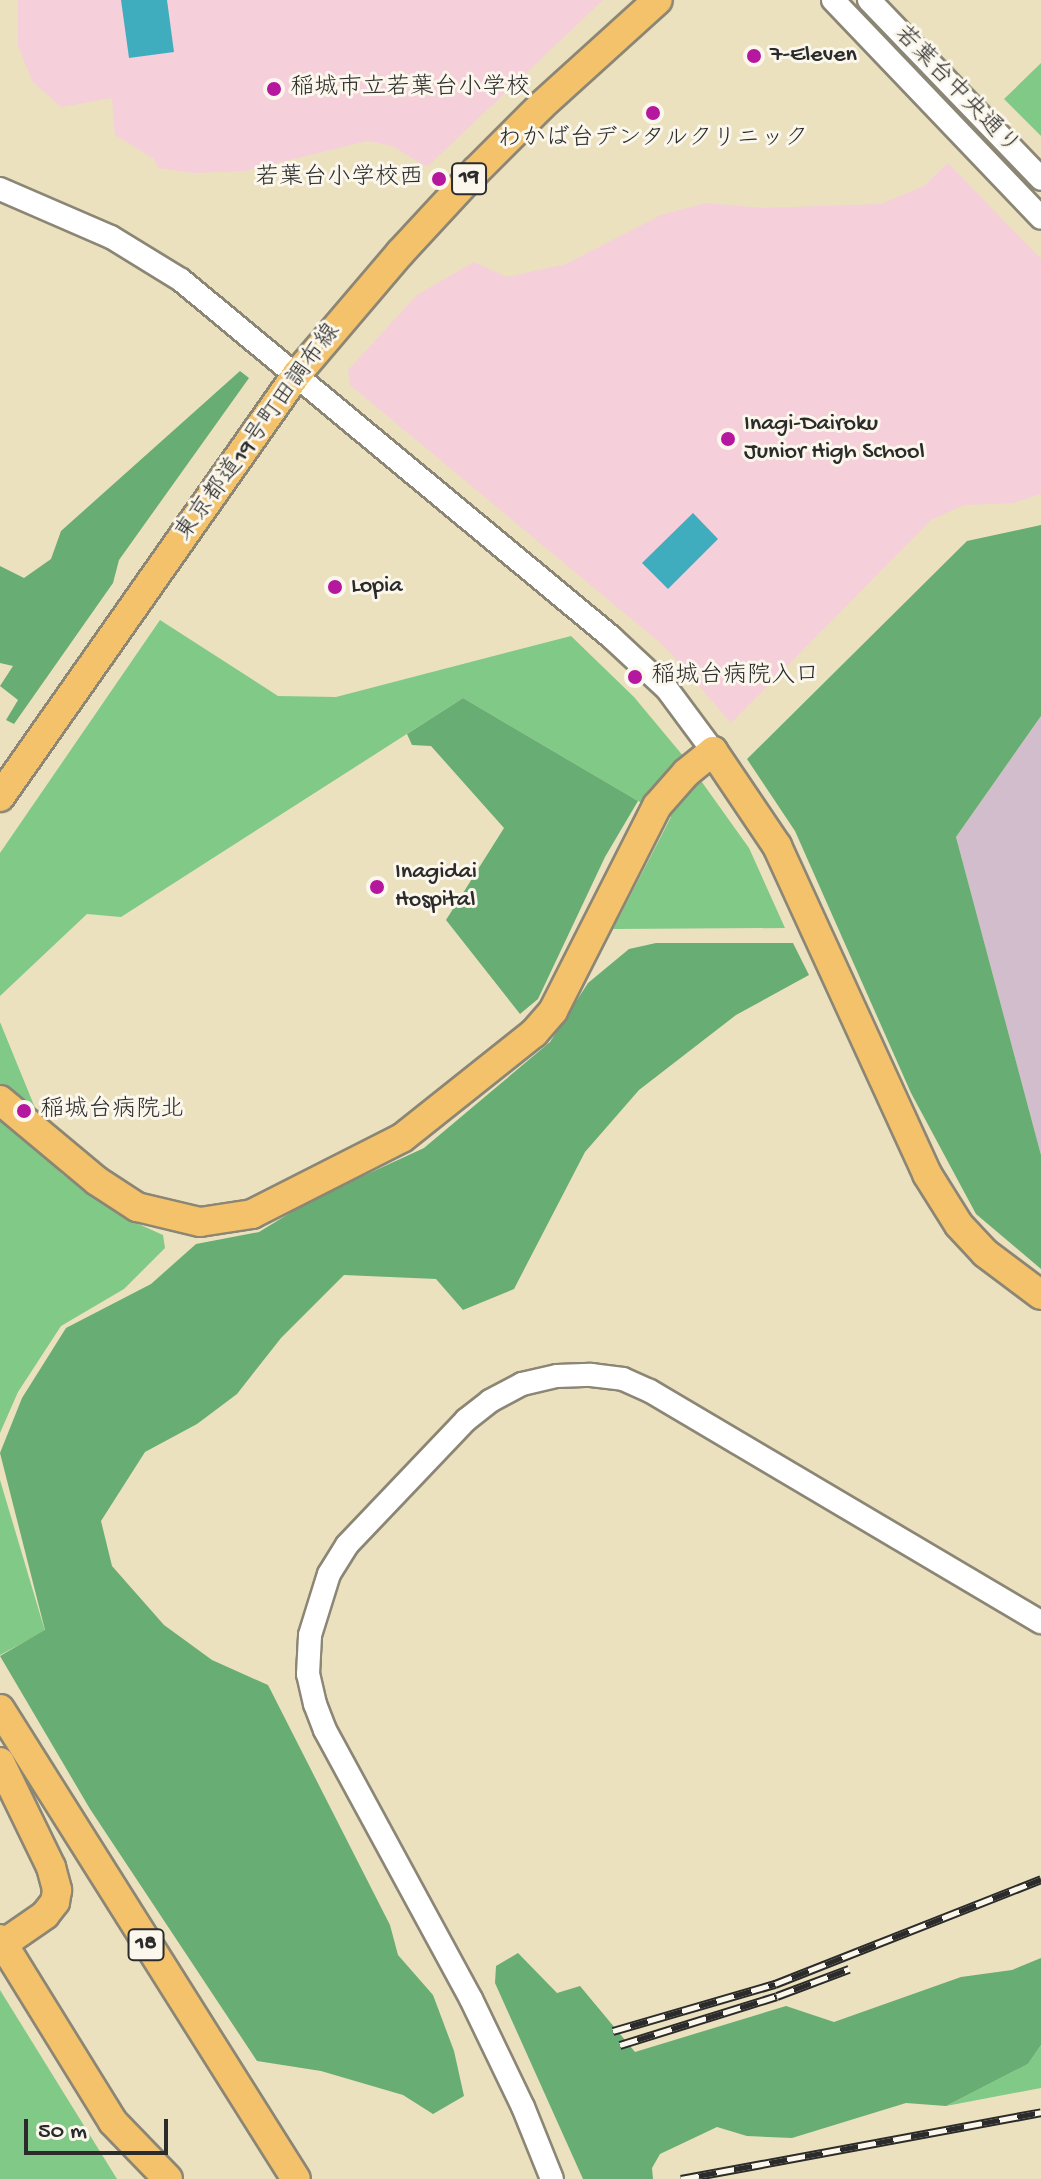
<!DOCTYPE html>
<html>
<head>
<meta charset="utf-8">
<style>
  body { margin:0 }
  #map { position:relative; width:1041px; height:2179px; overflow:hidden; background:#ebe1bf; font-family:"Gochi Hand","Klee One",sans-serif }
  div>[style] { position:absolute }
  .built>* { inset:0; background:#f5cfda }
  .industrial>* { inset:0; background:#d1bdcb }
  .green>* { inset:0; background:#81c986 }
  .forest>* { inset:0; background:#68ad73 }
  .water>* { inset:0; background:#40adbe }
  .roads { filter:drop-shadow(2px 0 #8b8675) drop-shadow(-2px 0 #8b8675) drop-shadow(0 2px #8b8675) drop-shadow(0 -2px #8b8675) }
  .minor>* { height:22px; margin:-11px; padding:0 11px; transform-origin:11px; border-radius:11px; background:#fff }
  .major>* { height:28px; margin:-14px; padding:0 14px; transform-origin:14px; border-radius:14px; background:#f3c26a }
  .rail>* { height:9px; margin-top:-4.5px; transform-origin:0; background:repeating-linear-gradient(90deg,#fbf7ec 0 18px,#2b2b2b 0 36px); box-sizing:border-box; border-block:2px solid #2b2b2b }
  .dots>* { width:22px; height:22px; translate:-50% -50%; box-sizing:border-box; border:4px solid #fbf7ec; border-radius:50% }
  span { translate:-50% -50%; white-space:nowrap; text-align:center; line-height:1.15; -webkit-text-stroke:6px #fbf7ec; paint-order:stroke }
  .shield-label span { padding:2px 6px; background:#fbf7ec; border:2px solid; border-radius:6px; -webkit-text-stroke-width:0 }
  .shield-label { font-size:22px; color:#2b2b2b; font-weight:700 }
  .poi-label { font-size:24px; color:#2b2b2b }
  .left { translate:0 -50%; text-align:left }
  .right { translate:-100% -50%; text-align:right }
  .street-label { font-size:24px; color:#2b2b2b }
  .scale { position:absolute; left:24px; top:2119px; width:144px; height:36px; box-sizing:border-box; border:4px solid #2b2b2b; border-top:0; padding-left:10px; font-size:24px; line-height:28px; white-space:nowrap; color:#2b2b2b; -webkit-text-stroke:6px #fbf7ec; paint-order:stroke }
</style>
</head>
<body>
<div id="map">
  <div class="built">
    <div style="clip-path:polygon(18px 0,603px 0,427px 167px,392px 146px,367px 141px,245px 171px,193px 173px,158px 168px,154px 159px,115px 135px,112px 98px,61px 107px,32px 81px,18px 45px)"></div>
    <div style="clip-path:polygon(948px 163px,1041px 259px,1041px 494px,1013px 503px,964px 505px,931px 520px,731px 723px,665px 647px,350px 385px,348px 370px,417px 295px,474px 262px,507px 277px,566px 264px,661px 215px,706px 203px,763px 208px,881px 204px,924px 186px)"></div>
  </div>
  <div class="industrial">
    <div style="clip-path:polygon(1041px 716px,1041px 1155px,956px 837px)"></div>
  </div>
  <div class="green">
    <div style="clip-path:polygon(1041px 63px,1041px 136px,1004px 99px)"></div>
    <div style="clip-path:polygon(160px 620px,278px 696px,336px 697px,571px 636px,634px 697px,684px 757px,749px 848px,785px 928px,613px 929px,671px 817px,638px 801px,463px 698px,121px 917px,87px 914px,0 996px,0 853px)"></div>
    <div style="clip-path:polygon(0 1022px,62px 1174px,134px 1222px,163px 1235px,165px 1248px,124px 1289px,61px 1326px,18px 1392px,0 1433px)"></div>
    <div style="clip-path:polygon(0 1480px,45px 1631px,0 1655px)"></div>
    <div style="clip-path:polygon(0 1990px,117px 2179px,0 2179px)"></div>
    <div style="clip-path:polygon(1041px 2045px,1041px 2088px,946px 2106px,1028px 2064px)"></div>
  </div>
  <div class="forest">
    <div style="clip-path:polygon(240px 371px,249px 378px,119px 560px,113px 583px,14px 724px,6px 720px,18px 700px,0 686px,13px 666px,0 663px,0 566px,24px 578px,51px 559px,61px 531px)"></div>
    <div style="clip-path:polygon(1041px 525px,1041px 716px,956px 837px,1041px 1155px,1041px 1269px,976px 1214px,911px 1093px,795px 831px,747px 759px,967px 541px)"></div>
    <div style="clip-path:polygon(463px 698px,638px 801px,605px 857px,538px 999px,520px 1014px,446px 920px,504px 828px,431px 746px,412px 745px,407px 734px)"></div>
    <div style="clip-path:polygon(656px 943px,793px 943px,809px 975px,736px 1015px,639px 1090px,585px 1152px,514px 1289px,463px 1310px,436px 1279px,344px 1275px,281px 1338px,237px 1394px,197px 1424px,145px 1452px,101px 1521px,112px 1566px,164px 1625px,212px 1660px,268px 1685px,390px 1925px,398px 1955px,433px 1995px,454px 2051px,464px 2096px,433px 2114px,403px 2095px,321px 2071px,257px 2061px,90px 1809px,0 1656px,45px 1630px,0 1453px,22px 1398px,66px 1328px,151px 1284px,196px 1244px,259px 1232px,313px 1199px,424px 1148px,550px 1042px,588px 983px,629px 949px)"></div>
    <div style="clip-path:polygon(518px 1953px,557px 1993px,580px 1986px,635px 2052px,786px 2006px,834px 2022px,961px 1977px,1012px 1970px,1041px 1958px,1041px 2045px,1028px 2064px,946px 2106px,906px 2103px,792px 2138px,747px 2136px,717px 2127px,660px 2154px,652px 2168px,653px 2179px,583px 2179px,495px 1983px,496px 1966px)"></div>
  </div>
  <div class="water">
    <div style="clip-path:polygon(121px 0,167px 0,174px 52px,129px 58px)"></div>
    <div style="clip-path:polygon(693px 513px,718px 539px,668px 589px,642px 563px)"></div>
  </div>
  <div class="roads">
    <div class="minor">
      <div style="left:833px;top:0;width:301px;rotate:46.3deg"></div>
      <div style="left:869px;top:0;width:248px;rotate:46.1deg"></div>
      <div style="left:0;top:189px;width:121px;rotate:23.4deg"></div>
      <div style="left:111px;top:237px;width:82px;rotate:31.6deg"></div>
      <div style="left:181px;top:280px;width:559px;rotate:39.7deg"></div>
      <div style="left:611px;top:637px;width:76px;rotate:42.9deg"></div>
      <div style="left:667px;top:689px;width:77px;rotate:53.4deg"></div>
      <div style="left:552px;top:2179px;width:78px;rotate:-111.9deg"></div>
      <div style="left:523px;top:2107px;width:120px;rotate:-115.7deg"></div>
      <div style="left:471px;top:1999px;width:306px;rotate:-118.5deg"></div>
      <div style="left:325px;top:1730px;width:28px;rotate:-111deg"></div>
      <div style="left:315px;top:1704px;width:31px;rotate:-103deg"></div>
      <div style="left:308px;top:1674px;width:39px;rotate:-87deg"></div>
      <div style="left:310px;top:1635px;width:64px;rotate:-72.7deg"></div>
      <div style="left:329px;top:1574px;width:34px;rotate:-58deg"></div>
      <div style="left:347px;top:1545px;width:173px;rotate:-46.4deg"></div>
      <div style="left:466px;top:1420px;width:31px;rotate:-38deg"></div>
      <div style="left:490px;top:1401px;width:36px;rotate:-28deg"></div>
      <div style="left:522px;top:1384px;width:36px;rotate:-13deg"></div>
      <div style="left:557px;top:1376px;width:34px;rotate:-2deg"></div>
      <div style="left:591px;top:1375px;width:32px;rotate:7deg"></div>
      <div style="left:623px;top:1379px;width:30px;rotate:24deg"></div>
      <div style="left:650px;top:1391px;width:454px;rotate:30.6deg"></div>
    </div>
    <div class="major">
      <div style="left:0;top:797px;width:517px;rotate:-54.93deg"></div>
      <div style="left:297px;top:374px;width:159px;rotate:-49.6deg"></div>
      <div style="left:400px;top:253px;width:112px;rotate:-47.2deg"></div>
      <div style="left:476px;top:171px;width:93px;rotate:-45deg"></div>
      <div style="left:542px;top:105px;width:156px;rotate:-42.2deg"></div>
      <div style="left:0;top:1100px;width:126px;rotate:39.9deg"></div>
      <div style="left:97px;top:1181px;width:48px;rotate:33deg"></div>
      <div style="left:137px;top:1207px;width:65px;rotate:13.4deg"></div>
      <div style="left:200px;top:1222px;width:53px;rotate:-8.7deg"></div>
      <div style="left:252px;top:1214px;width:168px;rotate:-26.9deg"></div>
      <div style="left:402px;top:1138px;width:169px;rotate:-38.5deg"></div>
      <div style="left:534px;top:1033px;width:29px;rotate:-49deg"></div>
      <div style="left:553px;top:1011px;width:230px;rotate:-63.1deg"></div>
      <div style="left:657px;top:806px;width:44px;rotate:-48.7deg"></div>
      <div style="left:686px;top:773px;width:35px;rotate:-39deg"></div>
      <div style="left:713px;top:751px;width:115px;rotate:56deg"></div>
      <div style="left:777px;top:846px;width:361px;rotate:65.4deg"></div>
      <div style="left:927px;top:1174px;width:60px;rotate:57.9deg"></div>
      <div style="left:959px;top:1225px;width:38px;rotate:47deg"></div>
      <div style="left:985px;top:1253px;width:70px;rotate:36.9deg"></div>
      <div style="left:0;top:1709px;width:555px;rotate:57.8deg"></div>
      <div style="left:0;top:1762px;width:117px;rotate:64.1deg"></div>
      <div style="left:51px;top:1867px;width:24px;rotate:75deg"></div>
      <div style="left:57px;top:1890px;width:12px;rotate:99deg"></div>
      <div style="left:55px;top:1902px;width:16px;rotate:128deg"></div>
      <div style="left:45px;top:1915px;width:51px;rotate:145.4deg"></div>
      <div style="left:0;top:1939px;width:215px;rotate:58.3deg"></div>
      <div style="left:113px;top:2122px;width:79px;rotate:46deg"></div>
    </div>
  </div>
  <div class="rail">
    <div style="left:613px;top:2031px;width:169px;rotate:-16.2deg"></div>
    <div style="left:775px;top:1984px;width:286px;rotate:-21.5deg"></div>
    <div style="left:620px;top:2045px;width:164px;rotate:-17.3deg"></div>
    <div style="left:777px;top:1996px;width:77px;rotate:-20.6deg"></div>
    <div style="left:681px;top:2179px;width:366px;rotate:-10.5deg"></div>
  </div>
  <div class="dots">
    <div style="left:754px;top:56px;background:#b5179e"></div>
    <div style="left:274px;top:89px;background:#b5179e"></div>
    <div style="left:653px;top:113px;background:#b5179e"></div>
    <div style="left:439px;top:179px;background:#b5179e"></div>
    <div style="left:728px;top:439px;background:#b5179e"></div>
    <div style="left:335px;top:587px;background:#b5179e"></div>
    <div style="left:635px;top:677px;background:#b5179e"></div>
    <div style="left:377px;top:887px;background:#b5179e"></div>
    <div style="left:24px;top:1111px;background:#b5179e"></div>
  </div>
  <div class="shield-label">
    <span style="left:469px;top:179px">19</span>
    <span style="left:146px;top:1945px">18</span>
  </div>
  <div class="poi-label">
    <span class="left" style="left:770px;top:56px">7-Eleven</span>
    <span class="left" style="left:290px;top:89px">稲城市立若葉台小学校</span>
    <span style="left:653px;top:140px">わかば台デンタルクリニック</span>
    <span class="right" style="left:423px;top:179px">若葉台小学校西</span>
    <span class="left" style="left:744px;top:439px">Inagi-Dairoku<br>Junior High School</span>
    <span class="left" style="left:351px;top:587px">Lopia</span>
    <span class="left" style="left:651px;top:677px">稲城台病院入口</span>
    <span class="left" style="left:395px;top:887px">Inagidai<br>Hospital</span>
    <span class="left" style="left:40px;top:1111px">稲城台病院北</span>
  </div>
  <div class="street-label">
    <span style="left:956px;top:91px;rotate:46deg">若葉台中央通り</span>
    <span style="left:259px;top:433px;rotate:-54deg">東京都道19号町田調布線</span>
  </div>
  <div class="scale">50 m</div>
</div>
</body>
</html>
